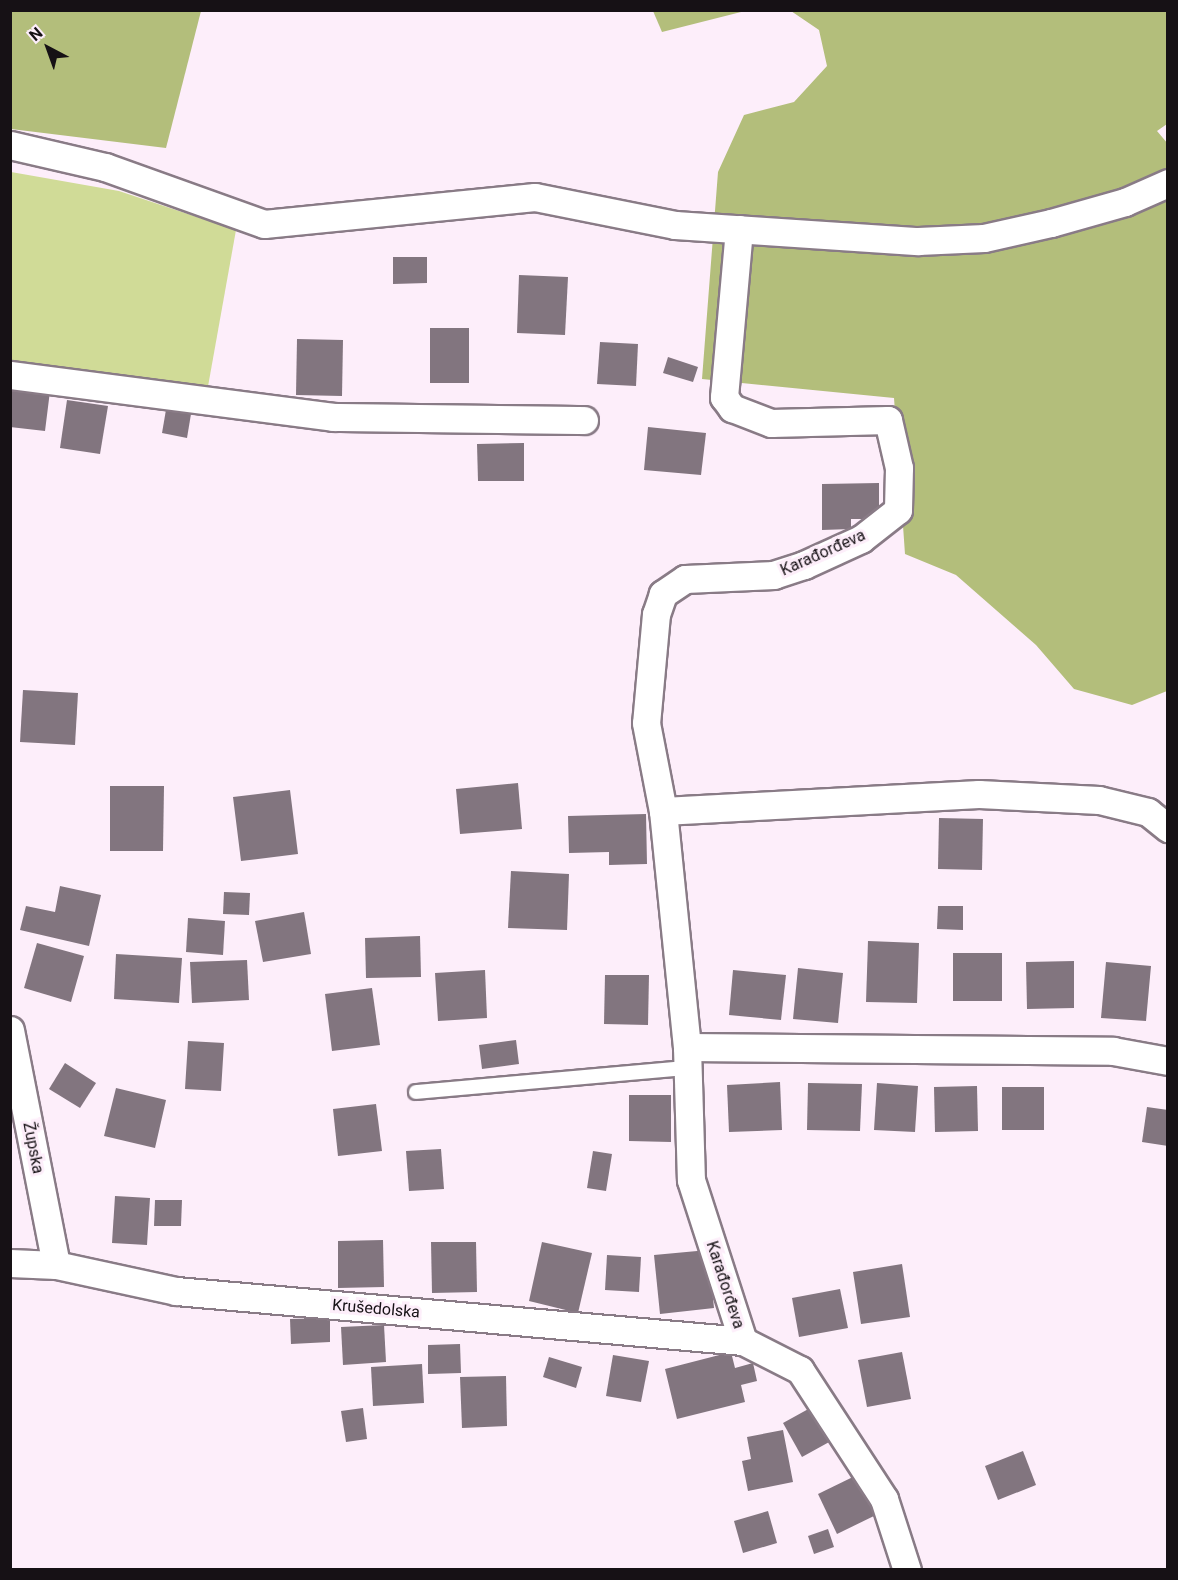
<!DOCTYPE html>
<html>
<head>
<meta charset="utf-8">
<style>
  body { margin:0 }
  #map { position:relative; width:1178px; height:1580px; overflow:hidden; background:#fdeefa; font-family:Roboto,sans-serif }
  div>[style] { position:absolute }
  .green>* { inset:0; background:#d0db97 }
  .forest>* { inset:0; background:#b3be7b }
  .building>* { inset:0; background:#82757f }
  .roads { filter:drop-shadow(2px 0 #897b86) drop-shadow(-2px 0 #897b86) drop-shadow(0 2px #897b86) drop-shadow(0 -2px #897b86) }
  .service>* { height:14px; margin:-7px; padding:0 7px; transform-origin:7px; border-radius:7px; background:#fff }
  .minor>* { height:27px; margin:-13.5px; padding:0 13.5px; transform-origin:13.5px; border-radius:13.5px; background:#fff }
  span { translate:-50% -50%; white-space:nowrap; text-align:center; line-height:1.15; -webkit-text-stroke:6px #fdeefa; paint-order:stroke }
  .street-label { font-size:16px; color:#161115 }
  .frame { position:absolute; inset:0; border:12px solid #161115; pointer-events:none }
  .north { position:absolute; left:18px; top:18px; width:60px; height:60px; -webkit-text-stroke:4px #fdeefa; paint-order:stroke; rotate:319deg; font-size:16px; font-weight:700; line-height:24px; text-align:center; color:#161115 }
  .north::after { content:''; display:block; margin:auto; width:21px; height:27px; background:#161115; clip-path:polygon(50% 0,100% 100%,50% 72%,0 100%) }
</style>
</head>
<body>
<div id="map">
  <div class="green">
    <div style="clip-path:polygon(11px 172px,119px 191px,236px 230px,207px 392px,11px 365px)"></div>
  </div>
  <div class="forest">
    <div style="clip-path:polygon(11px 10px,201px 11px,166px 148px,11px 129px)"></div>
    <div style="clip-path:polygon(653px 11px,745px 11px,662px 32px)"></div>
    <div style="clip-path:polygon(791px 11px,1167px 11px,1167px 124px,1157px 131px,1168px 144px,1167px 691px,1132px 705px,1074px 689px,1036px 645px,956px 575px,905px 554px,894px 398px,702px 379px,718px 172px,744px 115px,794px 102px,827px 66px,819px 30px)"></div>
  </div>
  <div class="building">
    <div style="clip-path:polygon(393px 257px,427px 257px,427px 283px,393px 284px)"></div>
    <div style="clip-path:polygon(519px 275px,568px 277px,565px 335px,517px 333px)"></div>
    <div style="clip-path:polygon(430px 328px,469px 328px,469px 383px,430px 383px)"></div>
    <div style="clip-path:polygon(297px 339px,343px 340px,342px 396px,296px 395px)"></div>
    <div style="clip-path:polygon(600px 342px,638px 344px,636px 386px,597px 384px)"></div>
    <div style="clip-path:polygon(668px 357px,698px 367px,693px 382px,663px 373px)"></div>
    <div style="clip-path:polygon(10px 387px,50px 391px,45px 431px,10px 427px)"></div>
    <div style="clip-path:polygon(67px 400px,108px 406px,100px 454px,60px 448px)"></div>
    <div style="clip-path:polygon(167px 404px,192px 408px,187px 438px,162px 433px)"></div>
    <div style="clip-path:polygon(648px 427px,706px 433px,701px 475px,644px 470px)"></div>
    <div style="clip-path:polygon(524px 443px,524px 481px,478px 481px,477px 444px)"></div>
    <div style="clip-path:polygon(879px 483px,879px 519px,851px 519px,851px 529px,822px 530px,822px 484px)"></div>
    <div style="clip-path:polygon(23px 690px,78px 693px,75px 745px,20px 742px)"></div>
    <div style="clip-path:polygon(518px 783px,522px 829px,460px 834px,456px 789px)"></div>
    <div style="clip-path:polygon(110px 786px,164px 786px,163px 851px,110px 851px)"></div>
    <div style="clip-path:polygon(290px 790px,298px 854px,241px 861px,233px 797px)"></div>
    <div style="clip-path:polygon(646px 814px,647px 864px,609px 865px,609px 852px,569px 853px,568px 816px)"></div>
    <div style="clip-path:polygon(939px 818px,983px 819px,982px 870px,938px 869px)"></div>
    <div style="clip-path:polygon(511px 871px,569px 874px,567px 930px,508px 928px)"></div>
    <div style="clip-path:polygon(60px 886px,101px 895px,89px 946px,20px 930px,26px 906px,55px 912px)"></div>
    <div style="clip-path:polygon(224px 892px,250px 893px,249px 915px,223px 914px)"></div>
    <div style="clip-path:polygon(938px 906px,963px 906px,963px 930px,937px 929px)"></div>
    <div style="clip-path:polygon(304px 912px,311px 954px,263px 962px,255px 921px)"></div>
    <div style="clip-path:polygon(188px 918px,225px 921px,223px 955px,186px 952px)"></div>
    <div style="clip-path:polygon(420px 936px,421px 977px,366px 978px,365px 938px)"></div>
    <div style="clip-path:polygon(868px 941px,919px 943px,917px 1003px,866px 1002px)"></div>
    <div style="clip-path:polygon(37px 943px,84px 956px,71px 1002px,24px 988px)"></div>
    <div style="clip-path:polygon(953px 953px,1002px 953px,1002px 1001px,953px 1001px)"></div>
    <div style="clip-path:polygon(116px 954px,182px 958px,179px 1003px,114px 999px)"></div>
    <div style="clip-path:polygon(247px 960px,249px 1000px,192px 1003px,190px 962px)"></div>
    <div style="clip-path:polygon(1074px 961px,1074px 1008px,1027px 1009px,1026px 962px)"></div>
    <div style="clip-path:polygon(1106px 962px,1151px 966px,1146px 1021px,1101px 1018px)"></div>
    <div style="clip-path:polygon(798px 968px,843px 973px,838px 1023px,793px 1019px)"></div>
    <div style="clip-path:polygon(485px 970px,487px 1018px,438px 1021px,435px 973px)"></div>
    <div style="clip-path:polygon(733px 970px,786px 975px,781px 1020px,729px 1015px)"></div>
    <div style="clip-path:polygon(605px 975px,649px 975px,648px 1025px,604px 1024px)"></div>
    <div style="clip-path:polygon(372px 988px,380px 1045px,332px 1051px,325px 994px)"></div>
    <div style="clip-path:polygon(516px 1040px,519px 1064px,482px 1069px,479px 1045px)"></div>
    <div style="clip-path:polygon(188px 1041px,224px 1043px,221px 1091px,185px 1089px)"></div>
    <div style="clip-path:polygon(65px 1063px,96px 1083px,80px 1108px,49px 1089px)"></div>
    <div style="clip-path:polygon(780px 1082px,782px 1130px,729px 1132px,727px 1085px)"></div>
    <div style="clip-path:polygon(808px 1083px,862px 1084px,860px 1131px,807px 1130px)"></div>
    <div style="clip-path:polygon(877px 1083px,918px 1086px,915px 1132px,874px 1130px)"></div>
    <div style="clip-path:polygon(977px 1086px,978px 1131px,935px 1132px,934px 1087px)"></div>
    <div style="clip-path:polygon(1002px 1087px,1044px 1087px,1044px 1130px,1002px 1130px)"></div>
    <div style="clip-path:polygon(116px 1088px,166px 1100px,155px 1148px,104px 1136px)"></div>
    <div style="clip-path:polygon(629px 1095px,671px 1095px,671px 1142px,629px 1141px)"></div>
    <div style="clip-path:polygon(376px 1104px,382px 1151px,338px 1156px,333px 1109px)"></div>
    <div style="clip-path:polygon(1147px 1107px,1168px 1110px,1168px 1146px,1142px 1142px)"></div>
    <div style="clip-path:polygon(441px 1149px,444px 1189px,409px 1191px,406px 1151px)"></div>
    <div style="clip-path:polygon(593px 1151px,612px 1154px,606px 1191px,587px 1188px)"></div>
    <div style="clip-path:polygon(115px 1196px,150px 1198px,147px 1245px,112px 1243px)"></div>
    <div style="clip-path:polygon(155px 1200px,182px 1200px,181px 1226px,154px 1226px)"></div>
    <div style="clip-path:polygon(383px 1240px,384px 1287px,338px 1288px,338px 1241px)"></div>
    <div style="clip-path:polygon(431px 1242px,476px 1242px,477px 1292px,432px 1293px)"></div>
    <div style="clip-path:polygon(542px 1242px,592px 1253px,578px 1313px,529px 1301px)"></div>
    <div style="clip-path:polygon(708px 1250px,714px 1308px,660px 1314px,654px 1255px)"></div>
    <div style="clip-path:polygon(607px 1255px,641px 1257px,639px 1292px,605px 1290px)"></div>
    <div style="clip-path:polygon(902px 1264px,910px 1317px,861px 1324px,853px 1272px)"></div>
    <div style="clip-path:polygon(840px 1289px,848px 1328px,799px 1337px,792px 1298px)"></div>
    <div style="clip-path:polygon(330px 1318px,330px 1342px,291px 1344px,290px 1319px)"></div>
    <div style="clip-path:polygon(384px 1325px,386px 1362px,343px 1365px,341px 1327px)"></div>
    <div style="clip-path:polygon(460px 1344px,461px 1373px,428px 1374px,428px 1345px)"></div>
    <div style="clip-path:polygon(731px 1352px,735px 1368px,753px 1363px,757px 1381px,741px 1385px,745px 1402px,677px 1419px,665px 1369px)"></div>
    <div style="clip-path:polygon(902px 1352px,911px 1399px,867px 1407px,858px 1360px)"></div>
    <div style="clip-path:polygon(613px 1355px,649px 1361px,641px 1402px,606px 1396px)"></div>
    <div style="clip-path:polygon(549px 1357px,582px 1367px,576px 1388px,543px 1377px)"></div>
    <div style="clip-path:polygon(422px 1364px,424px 1403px,373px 1406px,371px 1367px)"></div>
    <div style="clip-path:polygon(506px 1376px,507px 1426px,462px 1428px,460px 1377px)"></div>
    <div style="clip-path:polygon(812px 1407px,831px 1441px,802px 1457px,783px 1423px)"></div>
    <div style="clip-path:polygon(363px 1408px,367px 1439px,346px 1442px,341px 1411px)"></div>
    <div style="clip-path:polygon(783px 1430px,793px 1482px,748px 1491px,742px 1461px,751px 1459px,747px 1437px)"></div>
    <div style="clip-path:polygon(1023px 1451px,1036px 1485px,998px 1500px,985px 1466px)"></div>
    <div style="clip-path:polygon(859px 1474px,878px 1514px,837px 1534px,818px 1494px)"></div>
    <div style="clip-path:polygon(768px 1511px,777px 1543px,743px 1553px,734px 1521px)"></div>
    <div style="clip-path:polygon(828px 1529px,834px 1547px,814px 1554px,808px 1536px)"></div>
  </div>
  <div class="roads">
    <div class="service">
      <div style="left:416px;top:1092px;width:272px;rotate:-5.1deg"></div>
    </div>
    <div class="minor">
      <div style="left:10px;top:145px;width:98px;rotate:13deg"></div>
      <div style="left:105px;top:167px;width:169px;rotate:19.7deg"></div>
      <div style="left:264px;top:224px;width:272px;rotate:-5.7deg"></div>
      <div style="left:535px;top:197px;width:143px;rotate:11.3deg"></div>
      <div style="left:675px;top:225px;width:244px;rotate:3.8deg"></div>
      <div style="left:918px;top:241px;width:66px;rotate:-2.6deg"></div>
      <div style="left:984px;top:238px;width:69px;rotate:-12.6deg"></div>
      <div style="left:1051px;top:223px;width:77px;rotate:-15.8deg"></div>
      <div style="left:1125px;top:202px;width:47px;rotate:-23.8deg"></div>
      <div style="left:739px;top:229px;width:169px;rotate:95.1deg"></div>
      <div style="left:724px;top:397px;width:14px;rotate:54deg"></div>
      <div style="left:732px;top:408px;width:42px;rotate:21deg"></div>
      <div style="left:771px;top:423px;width:117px;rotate:-1.5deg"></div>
      <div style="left:888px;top:420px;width:49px;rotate:77.1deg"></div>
      <div style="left:899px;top:468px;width:42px;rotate:91.4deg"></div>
      <div style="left:898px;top:510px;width:47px;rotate:141.9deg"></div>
      <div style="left:861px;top:539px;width:63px;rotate:155.5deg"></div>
      <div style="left:804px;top:565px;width:32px;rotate:162deg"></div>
      <div style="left:774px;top:575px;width:89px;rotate:177.4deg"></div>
      <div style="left:685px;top:579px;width:27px;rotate:146deg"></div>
      <div style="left:663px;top:594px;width:21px;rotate:109deg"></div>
      <div style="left:656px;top:614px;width:109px;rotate:95.2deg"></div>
      <div style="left:646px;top:723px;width:90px;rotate:79.1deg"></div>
      <div style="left:663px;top:811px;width:237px;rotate:84.2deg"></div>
      <div style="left:687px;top:1047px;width:133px;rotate:88.3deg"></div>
      <div style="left:691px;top:1180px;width:169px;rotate:72.1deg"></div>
      <div style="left:743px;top:1341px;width:64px;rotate:27deg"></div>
      <div style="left:800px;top:1370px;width:154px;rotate:56.9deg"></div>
      <div style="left:884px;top:1499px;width:75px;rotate:72.1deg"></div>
      <div style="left:10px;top:375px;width:326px;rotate:7.4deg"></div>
      <div style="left:333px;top:417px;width:251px;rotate:0.7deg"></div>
      <div style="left:663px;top:811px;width:316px;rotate:-3.1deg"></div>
      <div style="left:979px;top:794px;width:120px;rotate:2.9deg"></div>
      <div style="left:1099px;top:800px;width:50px;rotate:13.8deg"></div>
      <div style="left:1148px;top:812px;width:26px;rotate:39deg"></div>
      <div style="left:10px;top:1030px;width:239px;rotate:78.9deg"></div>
      <div style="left:687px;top:1047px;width:426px;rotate:0.5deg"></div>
      <div style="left:1113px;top:1051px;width:56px;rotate:10.3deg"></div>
      <div style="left:10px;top:1263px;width:46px;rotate:2.5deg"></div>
      <div style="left:56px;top:1265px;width:123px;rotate:12.2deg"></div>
      <div style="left:176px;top:1291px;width:569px;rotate:5.04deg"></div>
    </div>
  </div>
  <div class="street-label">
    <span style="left:823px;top:553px;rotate:-24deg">Karađorđeva</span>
    <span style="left:33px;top:1148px;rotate:79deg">Župska</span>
    <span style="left:725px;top:1285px;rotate:72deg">Karađorđeva</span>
    <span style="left:376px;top:1309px;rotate:5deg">Krušedolska</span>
  </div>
  <div class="frame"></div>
  <div class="north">N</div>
</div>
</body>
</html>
